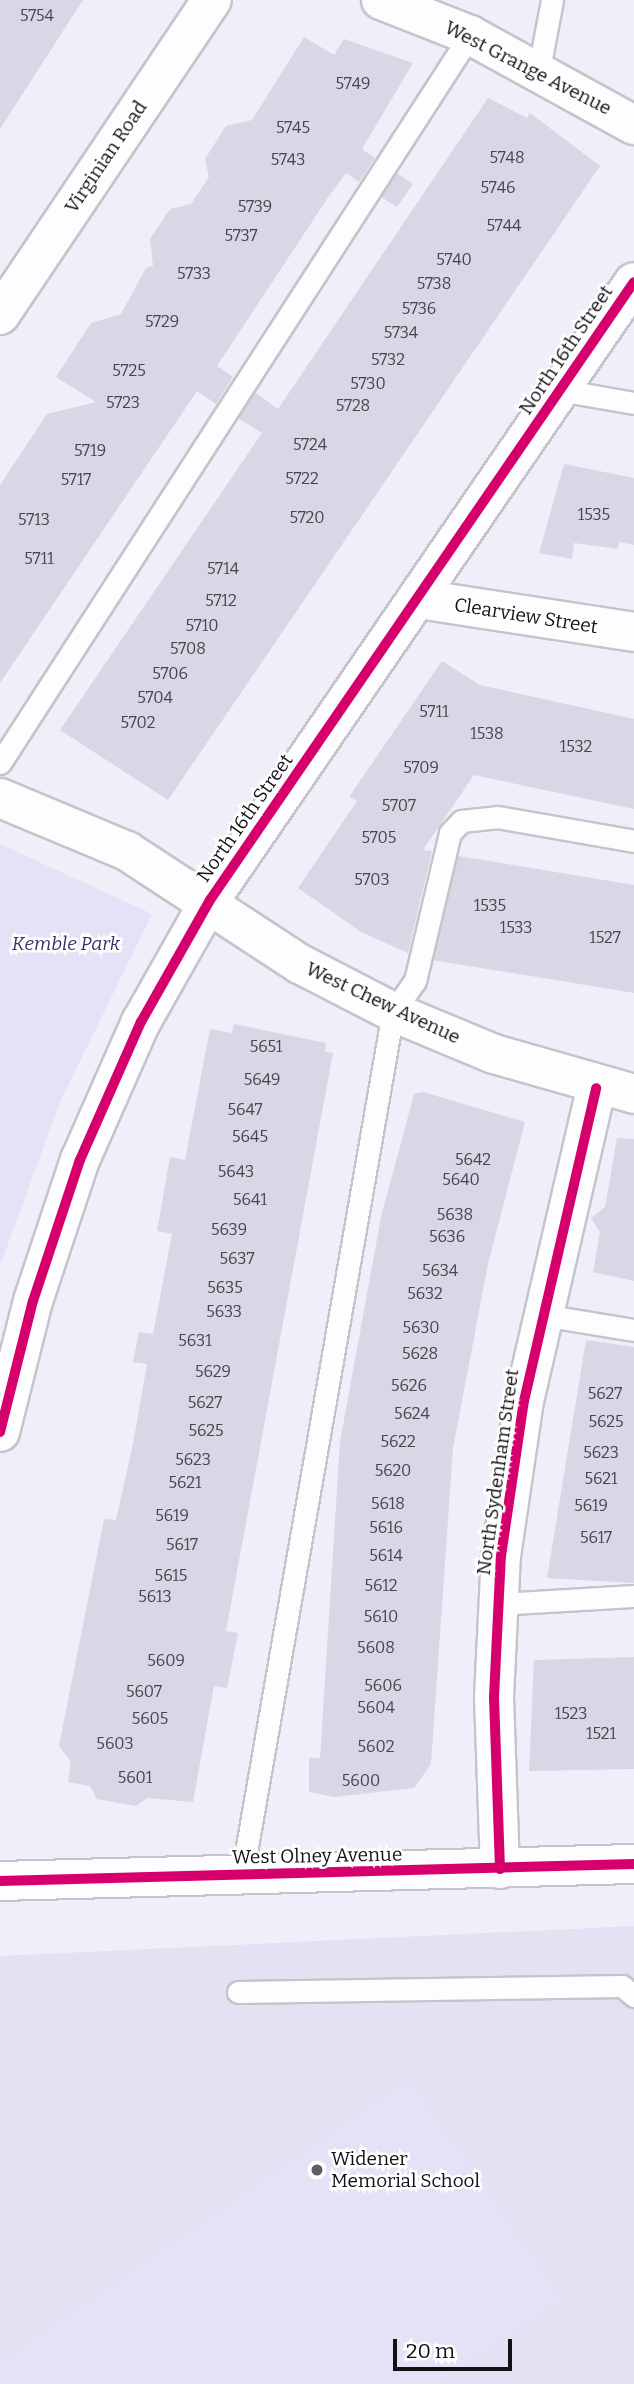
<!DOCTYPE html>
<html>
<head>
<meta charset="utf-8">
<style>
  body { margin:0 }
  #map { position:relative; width:634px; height:2384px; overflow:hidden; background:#f0eef8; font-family:Bitter,serif }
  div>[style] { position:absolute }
  .built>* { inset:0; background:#e3e2f2 }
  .green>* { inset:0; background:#e3e2f7 }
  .building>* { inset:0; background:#d9d7e5 }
  .roads { filter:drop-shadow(2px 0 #c5c4cb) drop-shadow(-2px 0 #c5c4cb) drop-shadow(0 2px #c5c4cb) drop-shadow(0 -2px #c5c4cb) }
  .service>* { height:21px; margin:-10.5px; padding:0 10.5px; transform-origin:10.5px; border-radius:10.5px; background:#fdfcfe }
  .minor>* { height:38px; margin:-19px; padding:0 19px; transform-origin:19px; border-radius:19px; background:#fdfcfe }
  .tertiary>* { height:38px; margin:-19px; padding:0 19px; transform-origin:19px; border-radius:19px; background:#fdfcfe }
  .cycleway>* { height:10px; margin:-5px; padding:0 5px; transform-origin:5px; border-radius:5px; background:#d6006c }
  .dots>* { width:19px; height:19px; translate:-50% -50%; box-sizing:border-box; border:4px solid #fff; border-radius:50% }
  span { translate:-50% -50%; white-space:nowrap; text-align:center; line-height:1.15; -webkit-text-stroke:5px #fff; paint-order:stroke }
  .number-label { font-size:16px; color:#46464d }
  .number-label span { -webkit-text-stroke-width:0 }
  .street-label { font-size:19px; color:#111116 }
  .park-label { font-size:19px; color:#3a316b; font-style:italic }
  .poi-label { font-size:19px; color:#111116 }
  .left { translate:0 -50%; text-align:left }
  .scale { position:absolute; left:393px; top:2339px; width:119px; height:32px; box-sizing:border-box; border:4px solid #111116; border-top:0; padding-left:9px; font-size:21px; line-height:24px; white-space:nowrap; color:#111116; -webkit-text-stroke:5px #fff; paint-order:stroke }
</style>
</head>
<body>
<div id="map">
  <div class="built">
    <div style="clip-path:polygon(634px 1926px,634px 2384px,0 2384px,0 1956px)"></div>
  </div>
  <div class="green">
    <div style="clip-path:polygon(0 844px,152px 914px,60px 1102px,0 1266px)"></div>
    <div style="clip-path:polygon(409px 2079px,562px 2299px,438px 2384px,0 2384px,0 2362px)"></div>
  </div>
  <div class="building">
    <div style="clip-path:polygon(0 0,83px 0,0 129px)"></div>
    <div style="clip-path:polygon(304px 37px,334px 55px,344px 39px,413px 63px,362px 149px,375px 158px,359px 182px,346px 173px,329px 196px,217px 366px,233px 377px,216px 404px,197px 391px,0 683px,0 485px,47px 414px,96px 402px,56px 377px,91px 323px,121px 314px,146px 268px,153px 266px,150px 239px,170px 209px,191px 204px,209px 177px,205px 159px,226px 126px,252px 120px)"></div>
    <div style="clip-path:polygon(488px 98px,527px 118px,530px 113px,600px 166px,168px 800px,60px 730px,262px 433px,238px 418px,255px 392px,278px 409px)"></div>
    <div style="clip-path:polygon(397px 173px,413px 184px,397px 207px,381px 197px)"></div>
    <div style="clip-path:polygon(564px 464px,634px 478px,634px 545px,619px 542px,618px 549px,574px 543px,572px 559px,539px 553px)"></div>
    <div style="clip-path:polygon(442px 661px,480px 685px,634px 719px,634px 809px,474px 775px,423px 850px,432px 851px,408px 953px,361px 932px,298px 888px,357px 801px,349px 797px)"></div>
    <div style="clip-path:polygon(458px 856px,634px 885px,634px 993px,433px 960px)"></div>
    <div style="clip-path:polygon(234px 1024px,326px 1043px,325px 1052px,333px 1053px,226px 1631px,238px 1633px,227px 1688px,214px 1686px,193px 1802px,147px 1798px,136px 1806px,97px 1799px,90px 1786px,68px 1782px,71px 1762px,59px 1746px,104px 1519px,116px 1520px,133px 1444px,147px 1364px,133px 1362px,139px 1332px,153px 1334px,172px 1234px,157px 1231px,170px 1157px,185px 1160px,210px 1029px,232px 1033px)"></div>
    <div style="clip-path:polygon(423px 1092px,525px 1122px,488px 1264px,453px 1448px,431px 1764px,414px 1788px,334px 1797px,309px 1792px,309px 1758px,320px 1758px,340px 1442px,381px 1217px,414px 1094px)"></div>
    <div style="clip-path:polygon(617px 1138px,634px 1139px,634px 1281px,593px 1272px,600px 1232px,591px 1218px,605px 1207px)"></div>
    <div style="clip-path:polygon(586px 1340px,634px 1347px,634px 1583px,547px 1578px)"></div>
    <div style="clip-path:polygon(634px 1657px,634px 1769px,529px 1771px,534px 1660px)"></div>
  </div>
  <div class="roads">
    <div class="service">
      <div style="left:539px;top:69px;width:70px;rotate:-79.3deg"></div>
      <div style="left:559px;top:390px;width:76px;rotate:9.8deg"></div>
      <div style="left:0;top:763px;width:867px;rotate:-57.15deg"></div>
      <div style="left:543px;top:1315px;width:92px;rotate:9.4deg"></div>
      <div style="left:498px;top:1604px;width:136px;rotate:-3.4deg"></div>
      <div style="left:242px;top:1875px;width:876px;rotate:-80.08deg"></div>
      <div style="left:393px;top:1012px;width:38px;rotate:-55deg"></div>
      <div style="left:415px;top:981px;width:152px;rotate:-76.7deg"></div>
      <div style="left:450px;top:833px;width:16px;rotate:-47deg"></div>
      <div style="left:461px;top:821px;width:36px;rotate:-6deg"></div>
      <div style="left:497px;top:817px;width:139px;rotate:9.9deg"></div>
      <div style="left:238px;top:1992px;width:384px;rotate:-0.9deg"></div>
      <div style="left:622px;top:1986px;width:16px;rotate:40deg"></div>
    </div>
    <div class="minor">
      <div style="left:381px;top:0;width:96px;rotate:21.5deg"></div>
      <div style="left:470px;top:35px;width:187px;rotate:28.8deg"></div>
      <div style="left:0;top:315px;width:380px;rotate:-56.1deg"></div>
      <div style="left:419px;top:599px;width:218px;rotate:8.7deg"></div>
      <div style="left:0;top:798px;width:138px;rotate:22.7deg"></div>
      <div style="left:127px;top:851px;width:207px;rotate:33.2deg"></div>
      <div style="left:300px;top:964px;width:105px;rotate:27.3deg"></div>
      <div style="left:393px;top:1012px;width:109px;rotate:22.6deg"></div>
      <div style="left:494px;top:1054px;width:146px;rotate:15.9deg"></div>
      <div style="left:0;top:1432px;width:135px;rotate:-75.9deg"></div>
      <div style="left:33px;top:1301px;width:149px;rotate:-71.6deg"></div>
      <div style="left:80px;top:1160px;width:151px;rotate:-66.2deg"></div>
      <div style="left:141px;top:1022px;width:140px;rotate:-60.5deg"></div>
      <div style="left:210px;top:900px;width:749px;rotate:-55.55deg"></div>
      <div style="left:500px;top:1869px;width:172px;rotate:-92deg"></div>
      <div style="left:494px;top:1697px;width:141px;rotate:-87.2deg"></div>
      <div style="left:501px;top:1556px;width:157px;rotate:-81.6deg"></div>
      <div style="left:524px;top:1401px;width:321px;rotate:-77deg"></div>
    </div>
    <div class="tertiary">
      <div style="left:0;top:1881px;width:634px;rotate:-1.54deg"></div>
    </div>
  </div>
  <div class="cycleway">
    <div style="left:0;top:1432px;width:135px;rotate:-75.9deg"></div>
    <div style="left:33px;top:1301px;width:149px;rotate:-71.6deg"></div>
    <div style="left:80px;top:1160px;width:151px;rotate:-66.2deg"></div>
    <div style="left:141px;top:1022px;width:140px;rotate:-60.5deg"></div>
    <div style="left:210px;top:900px;width:749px;rotate:-55.55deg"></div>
    <div style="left:500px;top:1869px;width:172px;rotate:-92deg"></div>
    <div style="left:494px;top:1697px;width:141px;rotate:-87.2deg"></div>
    <div style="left:501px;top:1556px;width:157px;rotate:-81.6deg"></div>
    <div style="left:524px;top:1401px;width:321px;rotate:-77deg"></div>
    <div style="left:0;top:1881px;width:634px;rotate:-1.54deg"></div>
  </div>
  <div class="dots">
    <div style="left:317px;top:2170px;background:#5f5e65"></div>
  </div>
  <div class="number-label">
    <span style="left:37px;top:16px">5754</span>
    <span style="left:353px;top:84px">5749</span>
    <span style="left:293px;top:128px">5745</span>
    <span style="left:507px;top:158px">5748</span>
    <span style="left:288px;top:160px">5743</span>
    <span style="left:498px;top:188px">5746</span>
    <span style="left:255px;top:207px">5739</span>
    <span style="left:504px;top:226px">5744</span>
    <span style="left:241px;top:236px">5737</span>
    <span style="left:454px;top:260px">5740</span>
    <span style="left:194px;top:274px">5733</span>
    <span style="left:434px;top:284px">5738</span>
    <span style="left:419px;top:309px">5736</span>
    <span style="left:162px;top:322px">5729</span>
    <span style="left:401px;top:333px">5734</span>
    <span style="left:388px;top:360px">5732</span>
    <span style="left:129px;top:371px">5725</span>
    <span style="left:368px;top:384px">5730</span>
    <span style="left:123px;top:403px">5723</span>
    <span style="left:353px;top:406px">5728</span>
    <span style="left:310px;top:445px">5724</span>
    <span style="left:90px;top:451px">5719</span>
    <span style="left:302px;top:479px">5722</span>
    <span style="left:76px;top:480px">5717</span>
    <span style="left:594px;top:515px">1535</span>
    <span style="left:307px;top:518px">5720</span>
    <span style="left:34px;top:520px">5713</span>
    <span style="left:39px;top:559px">5711</span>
    <span style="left:223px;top:569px">5714</span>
    <span style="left:221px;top:601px">5712</span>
    <span style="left:202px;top:626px">5710</span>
    <span style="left:188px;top:649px">5708</span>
    <span style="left:170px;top:674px">5706</span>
    <span style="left:155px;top:698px">5704</span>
    <span style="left:434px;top:712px">5711</span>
    <span style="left:138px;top:723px">5702</span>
    <span style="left:487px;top:734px">1538</span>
    <span style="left:576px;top:747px">1532</span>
    <span style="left:421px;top:768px">5709</span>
    <span style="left:399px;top:806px">5707</span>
    <span style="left:379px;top:838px">5705</span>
    <span style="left:372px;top:880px">5703</span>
    <span style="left:490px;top:906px">1535</span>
    <span style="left:516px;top:928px">1533</span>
    <span style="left:605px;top:938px">1527</span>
    <span style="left:266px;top:1047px">5651</span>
    <span style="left:262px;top:1080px">5649</span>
    <span style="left:245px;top:1110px">5647</span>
    <span style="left:250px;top:1137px">5645</span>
    <span style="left:473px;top:1160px">5642</span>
    <span style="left:236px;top:1172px">5643</span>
    <span style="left:461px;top:1180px">5640</span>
    <span style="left:250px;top:1200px">5641</span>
    <span style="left:455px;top:1215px">5638</span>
    <span style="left:229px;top:1230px">5639</span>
    <span style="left:447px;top:1237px">5636</span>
    <span style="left:237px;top:1259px">5637</span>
    <span style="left:440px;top:1271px">5634</span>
    <span style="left:225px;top:1288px">5635</span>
    <span style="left:425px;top:1294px">5632</span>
    <span style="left:224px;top:1312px">5633</span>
    <span style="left:421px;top:1328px">5630</span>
    <span style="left:195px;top:1341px">5631</span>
    <span style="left:420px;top:1354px">5628</span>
    <span style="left:213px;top:1372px">5629</span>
    <span style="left:409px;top:1386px">5626</span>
    <span style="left:605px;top:1394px">5627</span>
    <span style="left:205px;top:1403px">5627</span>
    <span style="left:412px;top:1414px">5624</span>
    <span style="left:606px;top:1422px">5625</span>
    <span style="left:206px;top:1431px">5625</span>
    <span style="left:398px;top:1442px">5622</span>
    <span style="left:601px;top:1453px">5623</span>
    <span style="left:193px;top:1460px">5623</span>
    <span style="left:393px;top:1471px">5620</span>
    <span style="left:601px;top:1479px">5621</span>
    <span style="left:185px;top:1483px">5621</span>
    <span style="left:388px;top:1504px">5618</span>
    <span style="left:591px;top:1506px">5619</span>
    <span style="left:172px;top:1516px">5619</span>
    <span style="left:386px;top:1528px">5616</span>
    <span style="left:596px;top:1538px">5617</span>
    <span style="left:182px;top:1545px">5617</span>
    <span style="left:386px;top:1556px">5614</span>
    <span style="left:171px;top:1576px">5615</span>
    <span style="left:381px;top:1586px">5612</span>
    <span style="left:155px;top:1597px">5613</span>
    <span style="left:381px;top:1617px">5610</span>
    <span style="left:376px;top:1648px">5608</span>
    <span style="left:166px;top:1661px">5609</span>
    <span style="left:383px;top:1686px">5606</span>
    <span style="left:144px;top:1692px">5607</span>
    <span style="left:376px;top:1708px">5604</span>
    <span style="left:571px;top:1714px">1523</span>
    <span style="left:150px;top:1719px">5605</span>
    <span style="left:601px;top:1734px">1521</span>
    <span style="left:115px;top:1744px">5603</span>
    <span style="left:376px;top:1747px">5602</span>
    <span style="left:135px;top:1778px">5601</span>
    <span style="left:361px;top:1781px">5600</span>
  </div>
  <div class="street-label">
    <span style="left:528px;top:68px;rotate:27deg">West Grange Avenue</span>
    <span style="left:106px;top:157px;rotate:-56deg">Virginian Road</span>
    <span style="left:566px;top:350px;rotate:-56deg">North 16th Street</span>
    <span style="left:526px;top:616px;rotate:9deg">Clearview Street</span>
    <span style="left:245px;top:818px;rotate:-55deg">North 16th Street</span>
    <span style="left:383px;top:1003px;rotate:25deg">West Chew Avenue</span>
    <span style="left:498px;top:1472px;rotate:-82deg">North Sydenham Street</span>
    <span style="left:317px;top:1856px;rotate:-1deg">West Olney Avenue</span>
  </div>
  <div class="park-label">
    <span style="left:66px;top:944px">Kemble Park</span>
  </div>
  <div class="poi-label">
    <span class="left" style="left:331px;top:2170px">Widener<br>Memorial School</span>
  </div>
  <div class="scale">20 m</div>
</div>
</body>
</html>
